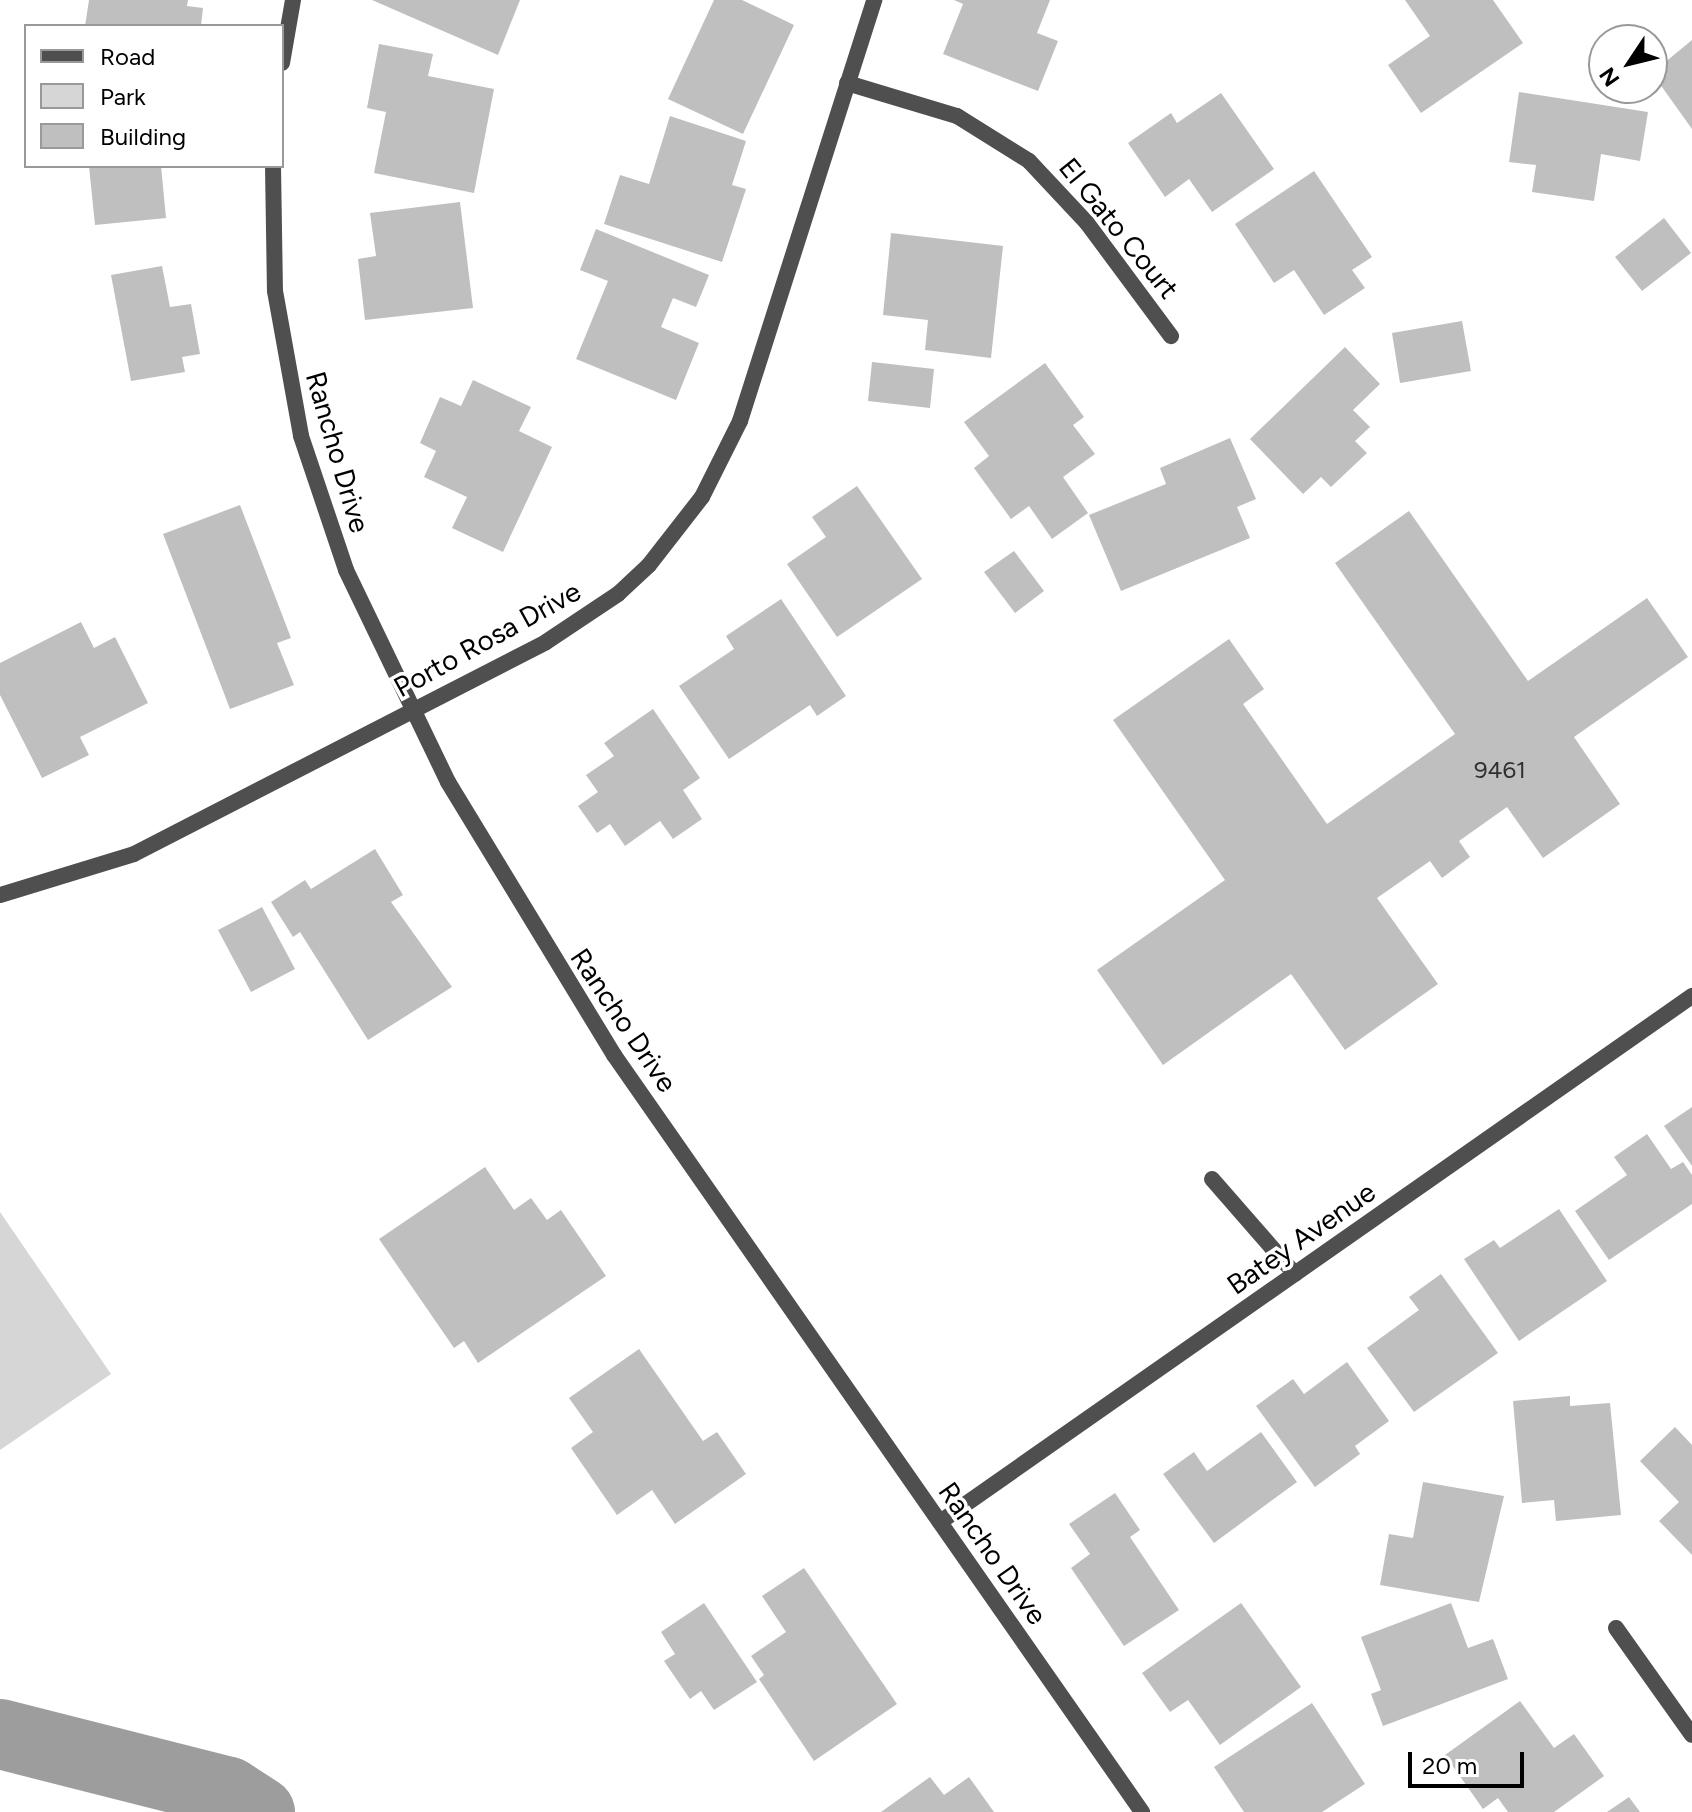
<!DOCTYPE html>
<html>
<head>
<meta charset="utf-8">
<style>
  body { margin:0 }
  #map { position:relative; width:1692px; height:1812px; overflow:hidden; background:#fff; font-family:Figtree,sans-serif }
  div>[style] { position:absolute }
  .green>* { inset:0; background:#d6d6d6 }
  .river>* { height:70px; margin:-35px; padding:0 35px; transform-origin:35px; border-radius:35px; background:#9d9d9d }
  .building>* { inset:0; background:#bfbfbf }
  .lane>* { height:16px; margin:-8px; padding:0 8px; transform-origin:8px; border-radius:8px; background:#4f4f4f }
  .street>* { height:16px; margin:-8px; padding:0 8px; transform-origin:8px; border-radius:8px; background:#4f4f4f }
  span { translate:-50% -50%; white-space:nowrap; text-align:center; line-height:1.15; -webkit-text-stroke:7px #fff; paint-order:stroke }
  .number-label { font-size:24px; color:#303030 }
  .number-label span { -webkit-text-stroke-width:0 }
  .street-label { font-size:28px; color:#000 }
  .legend { position:absolute; left:24px; top:24px; width:260px; height:144px; box-sizing:border-box; background:#fff; border:2px solid #999; margin:0; padding:10px 14px; list-style:none; font-size:24px; color:#000 }
  .legend li { display:flex; align-items:center; gap:16px; height:40px }
  .legend b { width:40px; border:2px solid #999 }
  .north { position:absolute; left:1588px; top:24px; width:80px; height:80px; box-sizing:border-box; background:#fff; border:2px solid #999; border-radius:50%; rotate:235deg; font-size:22px; font-weight:700; line-height:32px; text-align:center; color:#000 }
  .north::after { content:''; display:block; margin:auto; width:28px; height:36px; background:#000; clip-path:polygon(50% 0,100% 100%,50% 72%,0 100%) }
  .scale { position:absolute; left:1408px; top:1752px; width:116px; height:36px; box-sizing:border-box; border:4px solid #000; border-top:0; padding-left:10px; font-size:24px; line-height:28px; white-space:nowrap; color:#000; -webkit-text-stroke:6px #fff; paint-order:stroke }
</style>
</head>
<body>
<div id="map">
  <div class="green">
    <div style="clip-path:polygon(0 1212px,111px 1374px,0 1450px)"></div>
  </div>
  <div class="river">
    <div style="left:0;top:1734px;width:236px;rotate:14.2deg"></div>
    <div style="left:229px;top:1792px;width:37px;rotate:33deg"></div>
  </div>
  <div class="building">
    <div style="clip-path:polygon(89px 0,188px 0,187px 6px,203px 8px,201px 26px,85px 26px)"></div>
    <div style="clip-path:polygon(372px 0,520px 0,498px 55px)"></div>
    <div style="clip-path:polygon(714px 0,742px 0,794px 25px,743px 134px,668px 99px)"></div>
    <div style="clip-path:polygon(954px 0,1050px 0,1037px 33px,1058px 41px,1038px 91px,943px 54px,963px 4px)"></div>
    <div style="clip-path:polygon(1405px 0,1493px 0,1523px 43px,1421px 113px,1388px 65px,1430px 36px)"></div>
    <div style="clip-path:polygon(1692px 40px,1692px 129px,1652px 73px)"></div>
    <div style="clip-path:polygon(379px 44px,433px 54px,428px 76px,494px 89px,474px 193px,374px 173px,386px 112px,367px 108px)"></div>
    <div style="clip-path:polygon(1519px 92px,1648px 112px,1640px 161px,1601px 154px,1594px 201px,1532px 192px,1536px 165px,1509px 162px)"></div>
    <div style="clip-path:polygon(1221px 93px,1274px 169px,1212px 212px,1189px 179px,1165px 197px,1128px 143px,1171px 113px,1177px 123px)"></div>
    <div style="clip-path:polygon(670px 116px,746px 141px,732px 185px,746px 189px,722px 262px,604px 224px,620px 175px,649px 184px)"></div>
    <div style="clip-path:polygon(89px 166px,161px 166px,166px 218px,95px 225px)"></div>
    <div style="clip-path:polygon(1314px 171px,1372px 257px,1352px 270px,1365px 288px,1324px 315px,1294px 270px,1274px 283px,1235px 224px)"></div>
    <div style="clip-path:polygon(460px 202px,473px 308px,365px 320px,358px 259px,376px 256px,370px 213px)"></div>
    <div style="clip-path:polygon(1664px 218px,1691px 253px,1642px 291px,1615px 257px)"></div>
    <div style="clip-path:polygon(596px 229px,709px 275px,696px 307px,673px 298px,661px 327px,699px 343px,676px 400px,576px 359px,608px 281px,580px 270px)"></div>
    <div style="clip-path:polygon(891px 233px,1003px 246px,991px 358px,925px 350px,928px 320px,883px 315px)"></div>
    <div style="clip-path:polygon(162px 266px,170px 307px,191px 304px,200px 354px,182px 357px,185px 372px,131px 381px,111px 275px)"></div>
    <div style="clip-path:polygon(1462px 321px,1471px 371px,1400px 383px,1392px 333px)"></div>
    <div style="clip-path:polygon(1345px 347px,1380px 384px,1353px 410px,1370px 427px,1355px 441px,1367px 453px,1331px 487px,1321px 477px,1303px 494px,1250px 439px)"></div>
    <div style="clip-path:polygon(872px 362px,934px 369px,930px 408px,868px 401px)"></div>
    <div style="clip-path:polygon(1045px 363px,1084px 417px,1073px 425px,1095px 454px,1063px 477px,1088px 513px,1052px 539px,1029px 506px,1011px 519px,974px 468px,989px 456px,964px 422px)"></div>
    <div style="clip-path:polygon(473px 380px,531px 407px,519px 431px,552px 447px,503px 552px,452px 528px,467px 497px,424px 477px,436px 451px,420px 443px,440px 397px,461px 406px)"></div>
    <div style="clip-path:polygon(1230px 438px,1256px 499px,1237px 507px,1250px 538px,1121px 591px,1089px 515px,1166px 484px,1160px 468px)"></div>
    <div style="clip-path:polygon(857px 486px,922px 579px,837px 637px,787px 564px,826px 537px,812px 517px)"></div>
    <div style="clip-path:polygon(240px 505px,291px 638px,277px 643px,294px 685px,230px 709px,163px 534px)"></div>
    <div style="clip-path:polygon(1409px 511px,1528px 681px,1647px 598px,1688px 657px,1574px 737px,1620px 804px,1543px 858px,1507px 807px,1459px 841px,1470px 857px,1442px 878px,1430px 861px,1377px 898px,1438px 984px,1345px 1050px,1291px 974px,1163px 1065px,1097px 970px,1225px 880px,1113px 720px,1229px 639px,1264px 689px,1243px 704px,1327px 824px,1455px 734px,1335px 563px)"></div>
    <div style="clip-path:polygon(1014px 551px,1044px 591px,1015px 613px,984px 572px)"></div>
    <div style="clip-path:polygon(781px 599px,846px 696px,817px 716px,810px 705px,729px 759px,679px 686px,734px 649px,726px 636px)"></div>
    <div style="clip-path:polygon(81px 622px,94px 648px,115px 637px,148px 703px,80px 737px,89px 755px,42px 778px,0 695px,0 663px)"></div>
    <div style="clip-path:polygon(653px 709px,700px 778px,683px 790px,702px 819px,673px 839px,660px 821px,625px 846px,610px 824px,597px 833px,578px 806px,598px 792px,586px 775px,614px 756px,604px 743px)"></div>
    <div style="clip-path:polygon(375px 849px,403px 895px,391px 902px,452px 987px,368px 1040px,300px 932px,293px 937px,271px 902px,305px 880px,311px 889px)"></div>
    <div style="clip-path:polygon(262px 907px,295px 969px,251px 992px,218px 930px)"></div>
    <div style="clip-path:polygon(1692px 1107px,1692px 1166px,1664px 1126px)"></div>
    <div style="clip-path:polygon(1647px 1134px,1671px 1169px,1683px 1162px,1692px 1175px,1692px 1204px,1609px 1260px,1575px 1211px,1627px 1175px,1614px 1157px)"></div>
    <div style="clip-path:polygon(485px 1167px,514px 1210px,531px 1198px,547px 1220px,561px 1210px,606px 1276px,478px 1363px,464px 1341px,454px 1348px,379px 1239px)"></div>
    <div style="clip-path:polygon(1559px 1209px,1607px 1281px,1519px 1341px,1464px 1259px,1494px 1240px,1500px 1248px)"></div>
    <div style="clip-path:polygon(1441px 1274px,1498px 1353px,1414px 1412px,1367px 1348px,1419px 1310px,1409px 1297px)"></div>
    <div style="clip-path:polygon(639px 1349px,703px 1441px,717px 1432px,746px 1474px,675px 1524px,652px 1490px,617px 1515px,571px 1448px,593px 1432px,569px 1398px)"></div>
    <div style="clip-path:polygon(1347px 1362px,1389px 1421px,1355px 1446px,1360px 1454px,1315px 1487px,1256px 1406px,1293px 1379px,1304px 1394px)"></div>
    <div style="clip-path:polygon(1570px 1396px,1570px 1406px,1610px 1403px,1621px 1515px,1556px 1521px,1554px 1500px,1522px 1503px,1513px 1401px)"></div>
    <div style="clip-path:polygon(1675px 1427px,1692px 1445px,1692px 1555px,1659px 1521px,1679px 1502px,1640px 1461px)"></div>
    <div style="clip-path:polygon(1261px 1432px,1297px 1482px,1214px 1543px,1163px 1474px,1194px 1452px,1207px 1471px)"></div>
    <div style="clip-path:polygon(1423px 1482px,1504px 1496px,1479px 1602px,1380px 1585px,1389px 1534px,1413px 1538px)"></div>
    <div style="clip-path:polygon(1115px 1493px,1140px 1530px,1130px 1537px,1179px 1610px,1124px 1646px,1071px 1568px,1090px 1554px,1069px 1524px)"></div>
    <div style="clip-path:polygon(804px 1568px,897px 1704px,814px 1761px,759px 1679px,764px 1675px,751px 1656px,786px 1632px,762px 1596px)"></div>
    <div style="clip-path:polygon(704px 1603px,757px 1682px,714px 1710px,701px 1691px,690px 1699px,664px 1661px,675px 1654px,661px 1632px)"></div>
    <div style="clip-path:polygon(1241px 1603px,1301px 1687px,1220px 1745px,1188px 1700px,1170px 1712px,1142px 1673px)"></div>
    <div style="clip-path:polygon(1451px 1603px,1468px 1648px,1493px 1639px,1508px 1679px,1383px 1726px,1371px 1694px,1381px 1690px,1361px 1637px)"></div>
    <div style="clip-path:polygon(1520px 1701px,1554px 1748px,1574px 1734px,1604px 1776px,1554px 1812px,1508px 1812px,1498px 1798px,1483px 1809px,1445px 1755px)"></div>
    <div style="clip-path:polygon(1312px 1703px,1365px 1784px,1322px 1812px,1244px 1812px,1214px 1767px)"></div>
    <div style="clip-path:polygon(930px 1777px,944px 1795px,969px 1777px,994px 1812px,881px 1812px)"></div>
    <div style="clip-path:polygon(1629px 1797px,1640px 1812px,1607px 1812px)"></div>
  </div>
  <div class="lane">
    <div style="left:1212px;top:1179px;width:126px;rotate:48.9deg"></div>
  </div>
  <div class="street">
    <div style="left:282px;top:63px;width:64px;rotate:-80.1deg"></div>
    <div style="left:847px;top:83px;width:115px;rotate:16.7deg"></div>
    <div style="left:957px;top:116px;width:85px;rotate:32deg"></div>
    <div style="left:1029px;top:161px;width:85px;rotate:46.9deg"></div>
    <div style="left:1087px;top:223px;width:141px;rotate:53.4deg"></div>
    <div style="left:273px;top:166px;width:125px;rotate:89.1deg"></div>
    <div style="left:275px;top:291px;width:147px;rotate:79.8deg"></div>
    <div style="left:301px;top:436px;width:141px;rotate:71.4deg"></div>
    <div style="left:346px;top:570px;width:235px;rotate:64.3deg"></div>
    <div style="left:448px;top:782px;width:320px;rotate:58.7deg"></div>
    <div style="left:614px;top:1055px;width:923px;rotate:55.1deg"></div>
    <div style="left:0;top:895px;width:140px;rotate:-17deg"></div>
    <div style="left:134px;top:854px;width:463px;rotate:-27.2deg"></div>
    <div style="left:546px;top:642px;width:87px;rotate:-33.7deg"></div>
    <div style="left:618px;top:594px;width:42px;rotate:-43.1deg"></div>
    <div style="left:649px;top:565px;width:86px;rotate:-52.1deg"></div>
    <div style="left:702px;top:497px;width:85px;rotate:-63.4deg"></div>
    <div style="left:740px;top:421px;width:442px;rotate:-72.3deg"></div>
    <div style="left:940px;top:1522px;width:918px;rotate:-34.97deg"></div>
    <div style="left:1616px;top:1628px;width:131px;rotate:54.6deg"></div>
  </div>
  <div class="number-label">
    <span style="left:1500px;top:770px">9461</span>
  </div>
  <div class="street-label">
    <span style="left:1119px;top:228px;rotate:51deg">El Gato Court</span>
    <span style="left:338px;top:452px;rotate:74deg">Rancho Drive</span>
    <span style="left:487px;top:639px;rotate:-29deg">Porto Rosa Drive</span>
    <span style="left:624px;top:1020px;rotate:56deg">Rancho Drive</span>
    <span style="left:1301px;top:1238px;rotate:-35deg">Batey Avenue</span>
    <span style="left:993px;top:1553px;rotate:55deg">Rancho Drive</span>
  </div>
  <ul class="legend">
  <li><b style="height:10px;background:#4f4f4f"></b>Road</li>
  <li><b style="height:22px;background:#d6d6d6"></b>Park</li>
  <li><b style="height:22px;background:#bfbfbf"></b>Building</li>
  </ul>
  <div class="north">N</div>
  <div class="scale">20 m</div>
</div>
</body>
</html>
